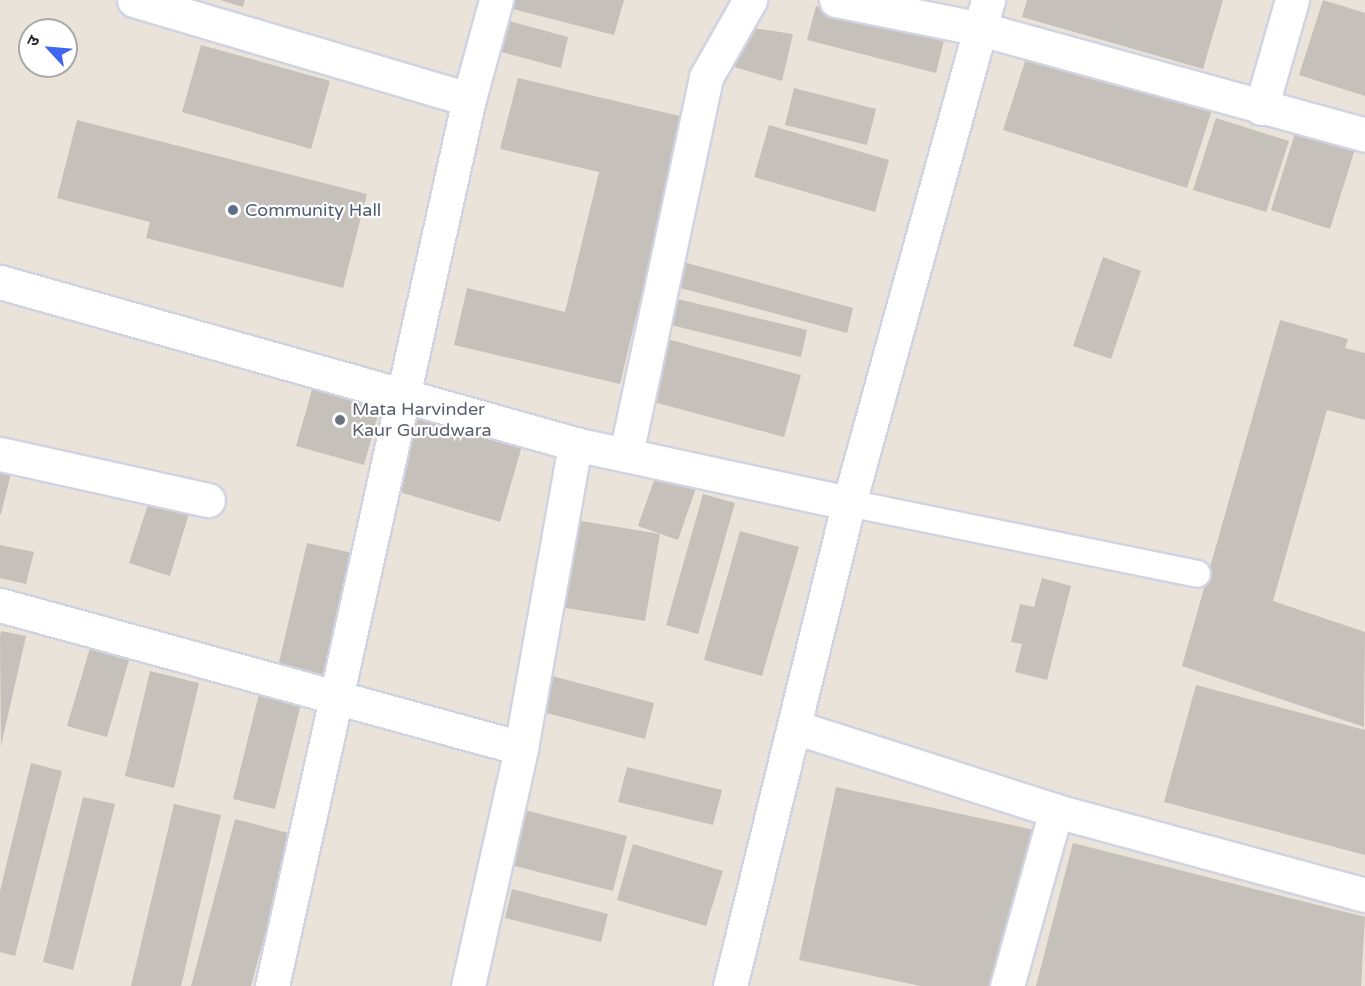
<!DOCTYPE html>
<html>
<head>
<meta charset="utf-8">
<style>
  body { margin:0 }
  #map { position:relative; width:1365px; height:986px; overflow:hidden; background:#eae3da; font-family:"Varela Round","Noto Sans Devanagari",sans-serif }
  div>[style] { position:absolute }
  .building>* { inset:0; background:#c5c0ba }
  .roads { filter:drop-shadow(2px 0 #d0d3e1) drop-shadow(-2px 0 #d0d3e1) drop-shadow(0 2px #d0d3e1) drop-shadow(0 -2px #d0d3e1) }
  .lane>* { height:26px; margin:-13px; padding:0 13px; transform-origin:13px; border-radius:13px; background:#fff }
  .street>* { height:33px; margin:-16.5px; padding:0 16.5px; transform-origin:16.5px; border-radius:16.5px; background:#fff }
  .dots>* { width:16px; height:16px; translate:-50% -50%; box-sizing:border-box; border:3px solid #fff; border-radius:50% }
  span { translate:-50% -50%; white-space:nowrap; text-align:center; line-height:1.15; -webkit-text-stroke:4.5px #fff; paint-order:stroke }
  .service-label { font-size:18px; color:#4e5e75 }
  .left { translate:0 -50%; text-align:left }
  .worship-label { font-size:18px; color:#5b616d }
  .north { position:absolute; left:18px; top:18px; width:60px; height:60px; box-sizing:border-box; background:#fff; border:2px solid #a9a9a9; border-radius:50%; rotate:296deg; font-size:16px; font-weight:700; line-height:24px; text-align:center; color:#282828 }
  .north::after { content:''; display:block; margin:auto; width:21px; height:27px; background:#4065f1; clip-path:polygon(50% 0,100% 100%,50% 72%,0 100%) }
</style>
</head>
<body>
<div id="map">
  <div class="building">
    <div style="clip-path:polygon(220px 0,245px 0,243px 7px)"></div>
    <div style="clip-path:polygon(498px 0,624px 0,614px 35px,497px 5px)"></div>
    <div style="clip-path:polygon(1027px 0,1223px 0,1203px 69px,1022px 17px)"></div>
    <div style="clip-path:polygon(1323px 0,1365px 13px,1365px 96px,1299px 75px)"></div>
    <div style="clip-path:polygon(816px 6px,944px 40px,936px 73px,807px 40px)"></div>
    <div style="clip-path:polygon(502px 19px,568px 37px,561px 68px,494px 50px)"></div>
    <div style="clip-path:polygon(742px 26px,793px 34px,782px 81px,731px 66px)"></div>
    <div style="clip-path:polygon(201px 45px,330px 81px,311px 149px,182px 112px)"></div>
    <div style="clip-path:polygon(1028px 52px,1212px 110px,1187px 188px,1003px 130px)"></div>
    <div style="clip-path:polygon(518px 78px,684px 117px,620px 384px,454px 345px,467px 288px,565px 312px,599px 172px,500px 149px)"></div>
    <div style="clip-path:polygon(794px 88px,876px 109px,867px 145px,785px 125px)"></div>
    <div style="clip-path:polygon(1216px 118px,1289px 141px,1266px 212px,1193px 190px)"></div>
    <div style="clip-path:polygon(77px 120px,367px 194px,343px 288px,146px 238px,150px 222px,57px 198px)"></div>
    <div style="clip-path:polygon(769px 125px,889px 160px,875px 212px,754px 177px)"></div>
    <div style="clip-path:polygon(1296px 130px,1355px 149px,1330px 229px,1271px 210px)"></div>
    <div style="clip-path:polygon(1103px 257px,1141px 271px,1111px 359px,1073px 346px)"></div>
    <div style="clip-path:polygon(676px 260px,853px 308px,847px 333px,669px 285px)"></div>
    <div style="clip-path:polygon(674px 298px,807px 330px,801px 357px,667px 324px)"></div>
    <div style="clip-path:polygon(1280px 320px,1348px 339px,1345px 348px,1365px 353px,1365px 420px,1327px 410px,1273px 601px,1365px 632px,1364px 727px,1182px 666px)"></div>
    <div style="clip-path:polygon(667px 339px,801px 375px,784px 437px,650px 401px)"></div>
    <div style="clip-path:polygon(316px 376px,384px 394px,364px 465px,296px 446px)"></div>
    <div style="clip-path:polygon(418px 416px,522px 446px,500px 522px,396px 491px)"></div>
    <div style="clip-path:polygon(659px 466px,699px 479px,678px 540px,638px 526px)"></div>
    <div style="clip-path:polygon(0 471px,11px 473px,1px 514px,0 514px)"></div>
    <div style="clip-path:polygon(703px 494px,735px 503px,698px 634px,666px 625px)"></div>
    <div style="clip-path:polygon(150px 498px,190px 510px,170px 576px,129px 563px)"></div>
    <div style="clip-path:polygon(569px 519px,660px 534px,645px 621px,554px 606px)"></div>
    <div style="clip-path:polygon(740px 531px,799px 547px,762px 676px,704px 660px)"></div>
    <div style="clip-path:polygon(307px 543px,357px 554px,328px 683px,277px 671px)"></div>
    <div style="clip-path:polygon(0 545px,34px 552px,26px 584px,0 578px)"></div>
    <div style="clip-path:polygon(1042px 578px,1071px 586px,1047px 680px,1015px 672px,1022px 644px,1011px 642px,1020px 604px,1034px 607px)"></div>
    <div style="clip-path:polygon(1px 631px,26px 636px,1px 746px,0 637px)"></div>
    <div style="clip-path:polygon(92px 641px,131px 653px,107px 737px,67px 726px)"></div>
    <div style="clip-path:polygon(150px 671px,199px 683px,174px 788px,125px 776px)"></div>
    <div style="clip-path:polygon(552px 676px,654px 703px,645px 739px,543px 712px)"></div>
    <div style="clip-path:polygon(1196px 685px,1365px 730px,1365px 855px,1164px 802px)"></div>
    <div style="clip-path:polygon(259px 694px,301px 704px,275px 809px,233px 799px)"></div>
    <div style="clip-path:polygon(31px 763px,62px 771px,15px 956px,0 952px,0 891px)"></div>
    <div style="clip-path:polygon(627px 767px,722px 790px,713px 825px,618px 802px)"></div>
    <div style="clip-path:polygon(836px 787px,1035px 830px,1001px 986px,920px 986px,799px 960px)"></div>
    <div style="clip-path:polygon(83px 797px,115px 804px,73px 970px,43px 962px)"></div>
    <div style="clip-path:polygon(174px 804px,221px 815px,181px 986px,131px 986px)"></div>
    <div style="clip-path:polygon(521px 809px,627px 836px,613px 891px,507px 864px)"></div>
    <div style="clip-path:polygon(235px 819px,292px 834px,251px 986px,191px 986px)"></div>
    <div style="clip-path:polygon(1073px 843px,1365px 917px,1361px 986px,1036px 986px)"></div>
    <div style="clip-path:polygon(633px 844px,723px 871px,706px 926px,617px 900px)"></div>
    <div style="clip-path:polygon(512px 889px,608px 914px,601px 942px,505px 918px)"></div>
  </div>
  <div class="roads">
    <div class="lane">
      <div style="left:849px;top:503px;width:355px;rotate:11.5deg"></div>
    </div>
    <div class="street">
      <div style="left:134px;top:0;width:349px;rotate:16.5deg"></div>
      <div style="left:836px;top:0;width:148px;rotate:11.3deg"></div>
      <div style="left:981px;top:29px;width:398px;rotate:15.4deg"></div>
      <div style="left:1261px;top:108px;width:112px;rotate:-74deg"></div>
      <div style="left:0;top:282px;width:597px;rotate:15.73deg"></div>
      <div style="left:575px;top:444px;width:280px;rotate:12.2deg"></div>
      <div style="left:0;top:454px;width:213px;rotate:12.5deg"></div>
      <div style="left:626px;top:454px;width:385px;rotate:-78deg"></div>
      <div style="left:706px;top:77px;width:89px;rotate:-60.3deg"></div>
      <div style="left:0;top:605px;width:540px;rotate:15.35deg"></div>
      <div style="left:795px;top:727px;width:274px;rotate:17.8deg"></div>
      <div style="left:1056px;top:811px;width:320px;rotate:15.2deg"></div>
      <div style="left:272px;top:986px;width:909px;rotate:-77.48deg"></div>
      <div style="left:469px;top:99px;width:103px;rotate:-74.7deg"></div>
      <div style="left:468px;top:986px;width:244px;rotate:-77.4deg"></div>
      <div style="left:521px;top:748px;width:309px;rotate:-79.9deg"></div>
      <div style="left:730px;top:986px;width:497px;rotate:-76.2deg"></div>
      <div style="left:849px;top:503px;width:522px;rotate:-74.55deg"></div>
      <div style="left:1007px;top:986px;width:182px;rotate:-74.4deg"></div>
    </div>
  </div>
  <div class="dots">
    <div style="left:233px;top:210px;background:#5c6f8a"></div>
    <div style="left:340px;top:420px;background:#6b7280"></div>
  </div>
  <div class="service-label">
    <span class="left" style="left:245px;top:210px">Community Hall</span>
  </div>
  <div class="worship-label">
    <span class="left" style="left:352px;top:420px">Mata Harvinder<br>Kaur Gurudwara</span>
  </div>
  <div class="north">उ</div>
</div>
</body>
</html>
